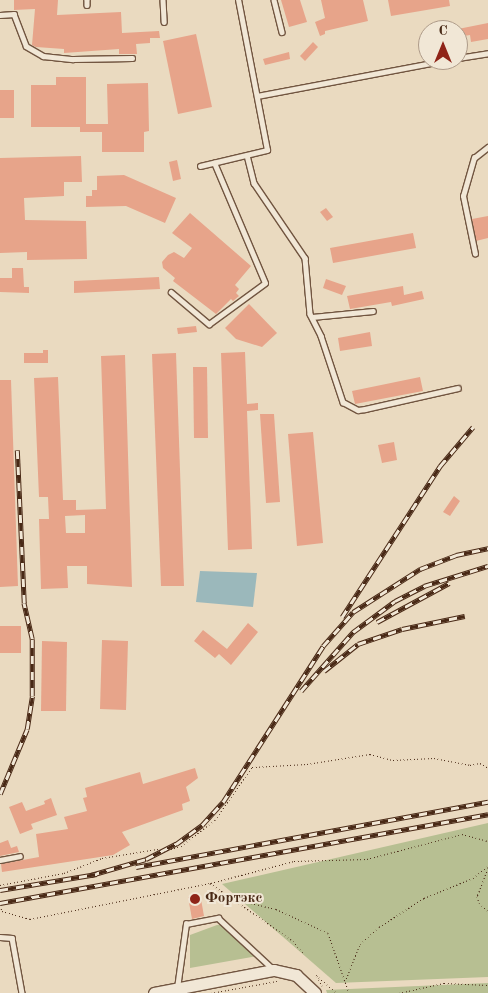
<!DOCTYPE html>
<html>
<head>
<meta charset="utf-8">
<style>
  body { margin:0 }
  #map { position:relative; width:488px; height:993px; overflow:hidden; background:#eadac0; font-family:"Old Standard TT",serif }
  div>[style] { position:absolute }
  .green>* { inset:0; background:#b7bf92 }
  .water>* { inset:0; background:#9bb8bb }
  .building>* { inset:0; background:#e7a48a }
  .path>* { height:1px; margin-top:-0.5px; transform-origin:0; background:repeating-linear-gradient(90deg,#492916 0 1px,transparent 0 3.5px) }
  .roads { filter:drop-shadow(1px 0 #715540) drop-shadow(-1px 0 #715540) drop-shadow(0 1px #715540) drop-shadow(0 -1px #715540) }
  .lane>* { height:4.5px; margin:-2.25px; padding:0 2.25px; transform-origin:2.25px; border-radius:2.25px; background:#f1e7d6 }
  .secondary>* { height:11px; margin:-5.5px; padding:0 5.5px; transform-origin:5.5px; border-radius:5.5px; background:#f1e7d6 }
  .rail>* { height:4.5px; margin-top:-2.25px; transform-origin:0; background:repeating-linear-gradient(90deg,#f1e7d6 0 8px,#492916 0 16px); box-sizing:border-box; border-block:1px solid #492916 }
  .dots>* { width:14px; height:14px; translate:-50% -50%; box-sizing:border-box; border:2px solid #f1e7d6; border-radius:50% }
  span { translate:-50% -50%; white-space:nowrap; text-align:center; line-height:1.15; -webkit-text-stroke:4px #f1e7d6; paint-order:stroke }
  .poi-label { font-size:15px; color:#492916; font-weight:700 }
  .left { translate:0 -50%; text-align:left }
  .north { position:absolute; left:418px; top:20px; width:50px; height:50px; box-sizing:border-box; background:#f1e7d6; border:1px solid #ae9b89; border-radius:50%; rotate:0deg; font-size:14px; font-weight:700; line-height:20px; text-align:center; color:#492916 }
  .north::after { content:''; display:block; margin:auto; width:18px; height:22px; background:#8f2418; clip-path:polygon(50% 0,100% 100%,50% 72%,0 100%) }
</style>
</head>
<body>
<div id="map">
  <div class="green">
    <div style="clip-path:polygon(488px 823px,488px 977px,336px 983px,222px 884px)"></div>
    <div style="clip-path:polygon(217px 925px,220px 925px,257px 956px,190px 968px,190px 935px)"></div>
    <div style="clip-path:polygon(488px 983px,488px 993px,327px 993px,326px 990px)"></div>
  </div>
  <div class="water">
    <div style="clip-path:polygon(200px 571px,257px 573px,253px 607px,196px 602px)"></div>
  </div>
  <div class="building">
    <div style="clip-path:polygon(14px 0,58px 0,57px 15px,121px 12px,122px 33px,159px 31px,160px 38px,150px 38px,150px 43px,136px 44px,137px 54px,119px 54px,119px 49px,64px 53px,64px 49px,36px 47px,32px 45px,35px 9px,14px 10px)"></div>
    <div style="clip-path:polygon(281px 0,300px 0,307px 22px,289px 27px)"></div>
    <div style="clip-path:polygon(321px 0,363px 0,368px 21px,325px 31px,325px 34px,320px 36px,315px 22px,325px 18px)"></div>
    <div style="clip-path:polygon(388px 0,449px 0,450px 6px,391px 16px)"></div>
    <div style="clip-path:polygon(488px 23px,488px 39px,471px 42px,470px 35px,458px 37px,458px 29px)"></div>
    <div style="clip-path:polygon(196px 34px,212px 107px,178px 114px,163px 41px)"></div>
    <div style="clip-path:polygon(313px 42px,318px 47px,305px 61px,300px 56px)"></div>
    <div style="clip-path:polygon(289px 52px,290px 59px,265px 65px,263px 59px)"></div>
    <div style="clip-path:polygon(56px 77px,86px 77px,86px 124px,108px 124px,107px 84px,148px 83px,149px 131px,144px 132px,144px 152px,102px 152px,102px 132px,80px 132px,80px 127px,31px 127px,31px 85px,56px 85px)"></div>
    <div style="clip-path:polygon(0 90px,14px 90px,14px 118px,0 118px)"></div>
    <div style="clip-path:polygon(81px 156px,82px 182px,64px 182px,64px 196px,24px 198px,25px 220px,86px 221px,87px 259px,27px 260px,27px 252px,0 253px,0 158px)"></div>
    <div style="clip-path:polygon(177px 160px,181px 179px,173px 181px,169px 162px)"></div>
    <div style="clip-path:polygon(124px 175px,176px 198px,165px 223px,126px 206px,86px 207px,86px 196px,92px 196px,92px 190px,97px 190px,97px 176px)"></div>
    <div style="clip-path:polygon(326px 208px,333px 217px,327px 221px,320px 212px)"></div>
    <div style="clip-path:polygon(190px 213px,251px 266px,235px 285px,239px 289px,236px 293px,239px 296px,233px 301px,231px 299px,216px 314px,173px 281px,175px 278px,163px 268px,162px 262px,168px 255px,174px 252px,184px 258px,192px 248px,172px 233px)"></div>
    <div style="clip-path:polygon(488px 216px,488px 238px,476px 241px,472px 219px)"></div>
    <div style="clip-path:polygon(413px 233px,416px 248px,333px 263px,330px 248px)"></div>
    <div style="clip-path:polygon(12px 268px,23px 268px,24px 287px,29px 287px,29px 293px,0 292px,0 278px,12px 278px)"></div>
    <div style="clip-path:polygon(159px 277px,160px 289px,74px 293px,74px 281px)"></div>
    <div style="clip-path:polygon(326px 279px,346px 286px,342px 295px,323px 288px)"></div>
    <div style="clip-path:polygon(403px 286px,404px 295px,422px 291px,424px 299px,392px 306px,391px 302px,350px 309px,347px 296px)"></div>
    <div style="clip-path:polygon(249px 304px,277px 333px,262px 347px,236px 339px,225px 328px)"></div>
    <div style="clip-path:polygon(196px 326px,197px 332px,178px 334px,177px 328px)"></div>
    <div style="clip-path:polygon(370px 332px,372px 346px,340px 351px,338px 338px)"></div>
    <div style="clip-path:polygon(43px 350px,48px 350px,48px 363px,24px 363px,24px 353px,43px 353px)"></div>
    <div style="clip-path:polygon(245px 352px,247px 404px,258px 403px,258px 410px,247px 411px,252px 549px,228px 550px,221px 353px)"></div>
    <div style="clip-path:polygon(176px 353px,184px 586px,161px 586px,152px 354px)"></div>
    <div style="clip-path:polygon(evenodd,125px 355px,132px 587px,87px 584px,87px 566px,67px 566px,68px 588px,41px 589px,39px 519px,49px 519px,48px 497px,39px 497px,34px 378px,58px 377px,63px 500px,76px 500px,76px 510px,106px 509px,101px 356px,125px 355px,85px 515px,85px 533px,66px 533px,65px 516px,85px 515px)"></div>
    <div style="clip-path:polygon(193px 367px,207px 367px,208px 438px,194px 438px)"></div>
    <div style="clip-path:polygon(420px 377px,423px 391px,355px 404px,352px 391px)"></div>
    <div style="clip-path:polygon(0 380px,11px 380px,18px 586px,0 587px)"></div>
    <div style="clip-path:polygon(260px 414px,274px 414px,280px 502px,266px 503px)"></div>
    <div style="clip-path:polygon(313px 432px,323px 543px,297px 546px,288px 434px)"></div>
    <div style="clip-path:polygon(394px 442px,397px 460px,382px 463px,378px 445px)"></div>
    <div style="clip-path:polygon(454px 496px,460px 501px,450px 516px,443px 512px)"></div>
    <div style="clip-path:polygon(248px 623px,258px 632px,231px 665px,219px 654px,215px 658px,194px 641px,203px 630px,227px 649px)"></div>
    <div style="clip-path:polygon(0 626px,21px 626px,21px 653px,0 653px)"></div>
    <div style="clip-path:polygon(102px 640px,128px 641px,126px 710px,100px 709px)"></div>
    <div style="clip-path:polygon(42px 641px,67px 642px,66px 711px,41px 711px)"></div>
    <div style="clip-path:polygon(195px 768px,198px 778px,186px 787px,190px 801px,182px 804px,183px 810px,122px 832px,130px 845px,113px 855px,2px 872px,1px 864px,39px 857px,36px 834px,68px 829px,64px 817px,87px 811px,83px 798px,87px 797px,85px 788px,140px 772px,143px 784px)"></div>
    <div style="clip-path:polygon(51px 798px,57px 815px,31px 824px,33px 829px,20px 834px,9px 807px,22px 802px,26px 811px,45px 804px,44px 801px)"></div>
    <div style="clip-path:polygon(8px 840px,11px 848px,17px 846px,19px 852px,0 856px,0 843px)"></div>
    <div style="clip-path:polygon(200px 894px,204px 916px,192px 919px,188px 897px)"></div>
  </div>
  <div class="path">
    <div style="left:488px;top:868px;width:30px;rotate:111deg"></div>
    <div style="left:477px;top:896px;width:7px;rotate:74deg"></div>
    <div style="left:479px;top:903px;width:12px;rotate:42deg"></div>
    <div style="left:211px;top:883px;width:86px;rotate:-14.8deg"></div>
    <div style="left:294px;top:861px;width:73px;rotate:-1.6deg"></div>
    <div style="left:367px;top:859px;width:98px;rotate:-14.7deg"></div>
    <div style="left:462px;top:834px;width:27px;rotate:15deg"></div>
    <div style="left:0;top:885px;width:65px;rotate:-10.6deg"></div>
    <div style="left:64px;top:873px;width:41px;rotate:-21.5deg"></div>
    <div style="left:102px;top:858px;width:56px;rotate:-9.3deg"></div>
    <div style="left:157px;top:849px;width:7px;rotate:16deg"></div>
    <div style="left:164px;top:851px;width:18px;rotate:-16deg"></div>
    <div style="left:181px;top:846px;width:43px;rotate:-37.4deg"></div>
    <div style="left:215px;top:820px;width:65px;rotate:-55.1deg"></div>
    <div style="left:252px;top:767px;width:55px;rotate:-3.1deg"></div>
    <div style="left:307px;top:764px;width:64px;rotate:-9deg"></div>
    <div style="left:370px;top:754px;width:24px;rotate:15deg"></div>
    <div style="left:393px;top:760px;width:41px;rotate:-2.8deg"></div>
    <div style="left:434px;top:758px;width:37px;rotate:11deg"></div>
    <div style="left:470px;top:765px;width:10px;rotate:-11deg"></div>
    <div style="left:480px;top:763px;width:9px;rotate:32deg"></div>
    <div style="left:234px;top:899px;width:43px;rotate:13.4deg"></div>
    <div style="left:276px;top:909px;width:57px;rotate:24.8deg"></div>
    <div style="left:328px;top:933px;width:64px;rotate:70.7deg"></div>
    <div style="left:0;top:905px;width:6px;rotate:72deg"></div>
    <div style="left:2px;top:911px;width:29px;rotate:16deg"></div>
    <div style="left:30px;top:919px;width:184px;rotate:-11.3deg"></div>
    <div style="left:210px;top:883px;width:101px;rotate:34.9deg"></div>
    <div style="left:293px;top:941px;width:16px;rotate:50deg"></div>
    <div style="left:316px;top:975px;width:28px;rotate:41deg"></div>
    <div style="left:317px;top:976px;width:11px;rotate:63deg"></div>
    <div style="left:345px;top:982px;width:41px;rotate:-68.5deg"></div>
    <div style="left:360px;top:944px;width:25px;rotate:-42deg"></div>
    <div style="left:379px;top:927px;width:54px;rotate:-32.8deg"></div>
    <div style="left:424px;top:898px;width:53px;rotate:-22.2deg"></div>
    <div style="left:473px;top:878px;width:19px;rotate:-39deg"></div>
    <div style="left:211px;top:993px;width:67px;rotate:-10.3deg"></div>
    <div style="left:399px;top:993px;width:46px;rotate:-12.5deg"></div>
    <div style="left:444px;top:983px;width:44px;rotate:2.6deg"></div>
  </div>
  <div class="roads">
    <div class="lane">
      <div style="left:87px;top:0;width:5px;rotate:90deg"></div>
      <div style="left:163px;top:0;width:22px;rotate:87deg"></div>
      <div style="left:274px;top:0;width:33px;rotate:76deg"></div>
      <div style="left:0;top:15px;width:14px;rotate:-4deg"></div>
      <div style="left:14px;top:14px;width:34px;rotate:69deg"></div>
      <div style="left:26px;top:46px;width:20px;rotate:30deg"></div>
      <div style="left:43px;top:56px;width:30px;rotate:6deg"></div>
      <div style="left:73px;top:59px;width:59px;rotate:-1deg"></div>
      <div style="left:458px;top:58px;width:30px;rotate:-9deg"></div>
      <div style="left:257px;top:96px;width:194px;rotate:-10.7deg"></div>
      <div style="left:247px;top:155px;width:29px;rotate:76deg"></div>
      <div style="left:254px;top:183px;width:91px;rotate:55.8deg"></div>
      <div style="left:305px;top:258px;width:56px;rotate:84.9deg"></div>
      <div style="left:310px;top:314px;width:25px;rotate:63deg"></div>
      <div style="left:321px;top:336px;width:70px;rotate:71.6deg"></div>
      <div style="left:343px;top:402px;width:17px;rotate:28deg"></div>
      <div style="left:358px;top:410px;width:7px;rotate:-8deg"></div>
      <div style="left:365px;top:409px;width:95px;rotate:-12.7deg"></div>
      <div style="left:200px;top:166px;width:69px;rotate:-13.4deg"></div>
      <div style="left:267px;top:150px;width:153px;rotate:-100.9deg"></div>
      <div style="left:475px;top:254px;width:59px;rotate:-101.7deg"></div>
      <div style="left:463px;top:196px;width:40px;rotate:-74deg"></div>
      <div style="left:474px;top:158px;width:18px;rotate:-38deg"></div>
      <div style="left:171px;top:292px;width:50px;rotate:40.1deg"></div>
      <div style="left:209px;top:324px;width:69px;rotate:-36.2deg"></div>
      <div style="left:265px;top:283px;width:130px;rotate:-113deg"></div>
      <div style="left:312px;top:317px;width:61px;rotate:-5.6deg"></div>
      <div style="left:0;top:860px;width:20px;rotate:-11deg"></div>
      <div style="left:0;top:937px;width:12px;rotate:5deg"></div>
      <div style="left:12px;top:938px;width:56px;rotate:79.7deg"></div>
      <div style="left:177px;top:988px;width:65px;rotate:-82deg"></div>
      <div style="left:186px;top:924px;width:33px;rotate:-11deg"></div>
      <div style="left:218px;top:918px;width:75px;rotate:42.8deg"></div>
    </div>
    <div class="secondary">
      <div style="left:154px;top:993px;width:122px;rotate:-10.9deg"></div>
      <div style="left:274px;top:970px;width:23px;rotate:13deg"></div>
      <div style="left:296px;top:975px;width:26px;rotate:43deg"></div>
    </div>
  </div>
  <div class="rail">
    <div style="left:342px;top:617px;width:180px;rotate:-57deg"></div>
    <div style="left:440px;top:466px;width:51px;rotate:-49.8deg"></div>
    <div style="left:377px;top:622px;width:82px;rotate:-28.4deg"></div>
    <div style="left:324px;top:671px;width:43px;rotate:-38.5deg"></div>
    <div style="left:358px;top:644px;width:46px;rotate:-18.8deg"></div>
    <div style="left:402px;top:629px;width:64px;rotate:-11.7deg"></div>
    <div style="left:301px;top:691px;width:79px;rotate:-48.6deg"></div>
    <div style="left:353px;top:632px;width:52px;rotate:-36.4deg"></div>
    <div style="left:395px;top:601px;width:33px;rotate:-27deg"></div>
    <div style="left:424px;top:586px;width:67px;rotate:-17.4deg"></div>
    <div style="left:0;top:794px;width:70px;rotate:-67.4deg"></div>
    <div style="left:27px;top:729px;width:33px;rotate:-81deg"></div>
    <div style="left:32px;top:696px;width:57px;rotate:-90deg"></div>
    <div style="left:32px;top:639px;width:37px;rotate:-103deg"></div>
    <div style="left:24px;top:603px;width:153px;rotate:-92.6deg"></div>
    <div style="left:136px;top:867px;width:358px;rotate:-10.5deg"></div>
    <div style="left:91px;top:875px;width:57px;rotate:-16.2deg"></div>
    <div style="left:146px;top:859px;width:34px;rotate:-27deg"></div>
    <div style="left:176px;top:844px;width:32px;rotate:-36deg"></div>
    <div style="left:202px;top:825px;width:31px;rotate:-48deg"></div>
    <div style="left:223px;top:802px;width:185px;rotate:-57.3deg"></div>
    <div style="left:323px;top:646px;width:45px;rotate:-48.6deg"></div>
    <div style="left:353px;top:612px;width:80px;rotate:-32.7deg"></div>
    <div style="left:420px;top:569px;width:39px;rotate:-21deg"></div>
    <div style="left:456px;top:555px;width:33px;rotate:-12deg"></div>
    <div style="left:0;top:890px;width:98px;rotate:-9.4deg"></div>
    <div style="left:0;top:903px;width:496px;rotate:-10.3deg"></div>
  </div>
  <div class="dots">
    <div style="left:195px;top:899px;background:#8f2418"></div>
  </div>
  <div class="poi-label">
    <span class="left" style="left:205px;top:899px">Фортэкс</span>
  </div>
  <div class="north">С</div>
</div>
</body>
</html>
